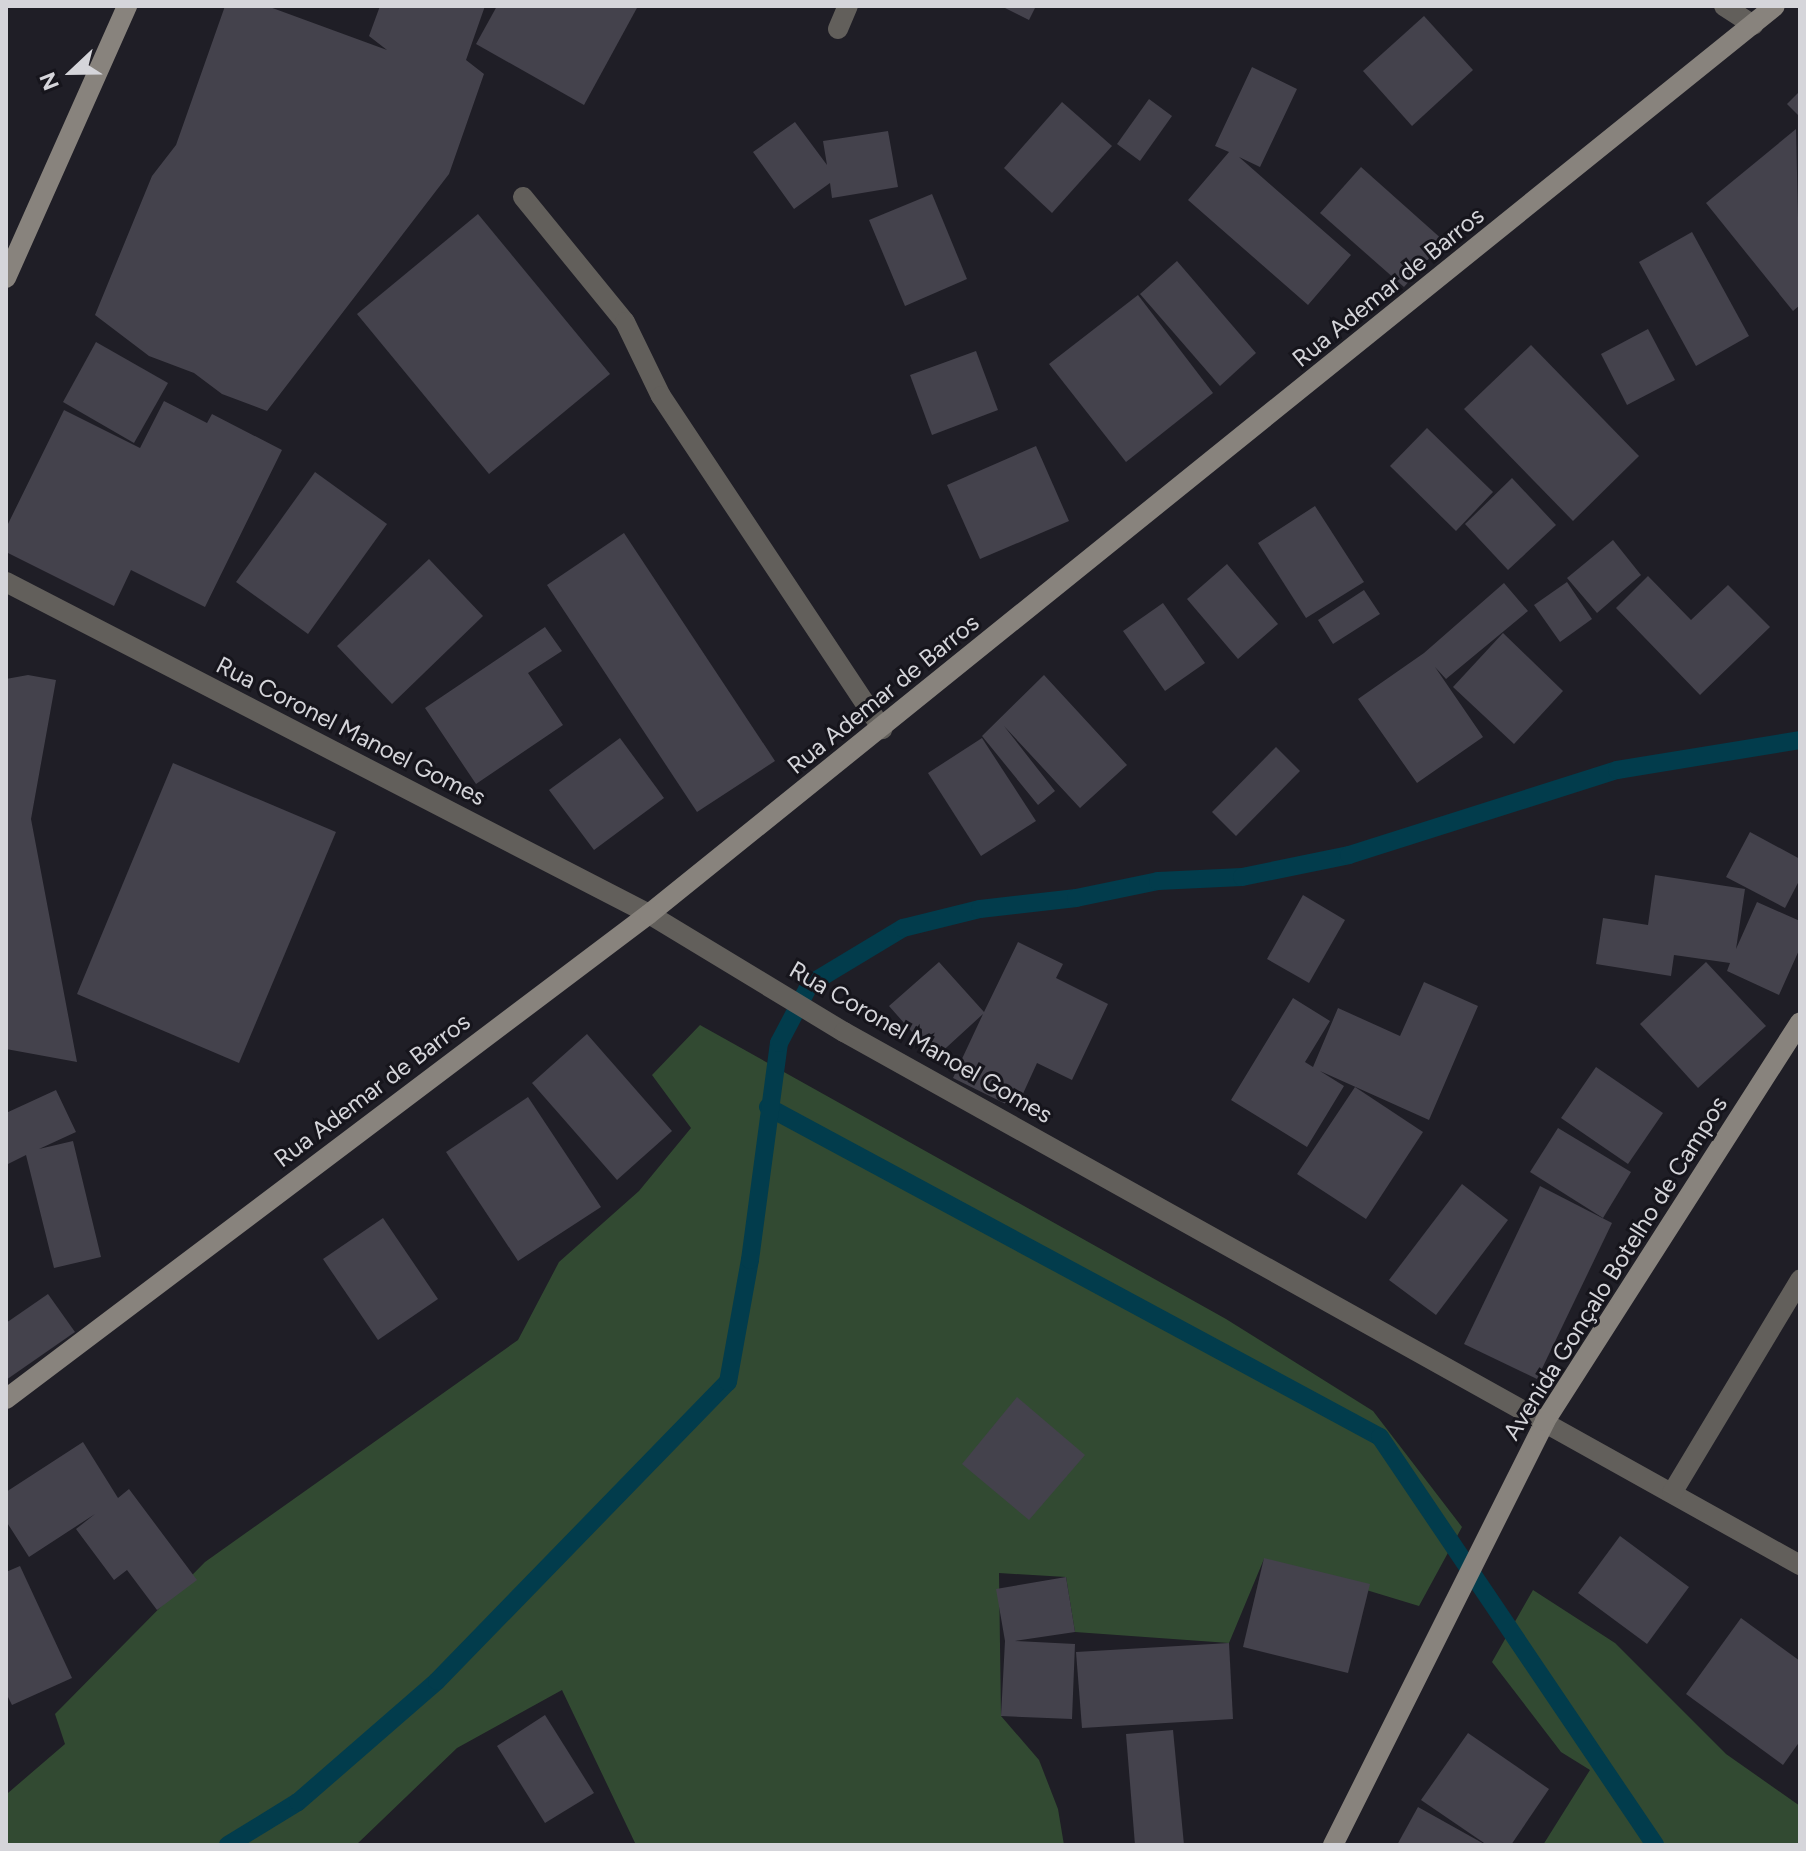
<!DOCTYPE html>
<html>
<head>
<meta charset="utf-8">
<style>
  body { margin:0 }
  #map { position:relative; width:1806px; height:1851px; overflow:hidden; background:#1f1e26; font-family:Figtree,sans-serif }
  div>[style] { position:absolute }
  .green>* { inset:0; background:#324a32 }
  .stream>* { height:18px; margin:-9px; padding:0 9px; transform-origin:9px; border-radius:9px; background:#023c4c }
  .building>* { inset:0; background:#44424c }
  .lane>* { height:20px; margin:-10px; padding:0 10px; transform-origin:10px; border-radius:10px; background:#625f5b }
  .street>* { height:20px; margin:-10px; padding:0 10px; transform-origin:10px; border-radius:10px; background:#625f5b }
  .secondary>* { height:20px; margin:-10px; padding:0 10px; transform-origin:10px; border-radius:10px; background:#88837d }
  span { translate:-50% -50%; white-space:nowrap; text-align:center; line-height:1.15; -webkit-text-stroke:6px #16151c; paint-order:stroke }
  .street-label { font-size:24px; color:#d5d5da }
  .frame { position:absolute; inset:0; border:8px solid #d5d5da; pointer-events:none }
  .north { position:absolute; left:32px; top:32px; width:80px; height:80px; -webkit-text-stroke:6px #16151c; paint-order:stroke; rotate:248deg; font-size:22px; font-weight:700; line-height:32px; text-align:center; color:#d5d5da }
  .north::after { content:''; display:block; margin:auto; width:28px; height:36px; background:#d5d5da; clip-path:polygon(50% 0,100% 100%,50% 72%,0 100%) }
</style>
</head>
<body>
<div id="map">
  <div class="green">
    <div style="clip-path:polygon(700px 1025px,1226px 1319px,1373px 1411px,1462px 1527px,1419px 1606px,1264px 1559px,1229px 1643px,1075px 1632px,1066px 1577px,999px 1573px,1001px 1716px,1039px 1760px,1058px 1809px,1064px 1845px,636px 1845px,562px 1690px,457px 1748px,356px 1845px,6px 1845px,8px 1793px,65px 1744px,55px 1714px,205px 1562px,518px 1340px,559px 1262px,639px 1191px,691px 1128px,652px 1075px)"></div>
    <div style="clip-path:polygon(1533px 1590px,1615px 1643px,1726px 1754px,1800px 1806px,1800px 1845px,1543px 1845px,1590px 1770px,1561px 1752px,1492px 1662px)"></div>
  </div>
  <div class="stream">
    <div style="left:768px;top:1107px;width:695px;rotate:28.33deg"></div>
    <div style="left:1380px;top:1437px;width:492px;rotate:56deg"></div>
    <div style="left:228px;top:1845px;width:82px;rotate:-31.6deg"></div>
    <div style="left:298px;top:1802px;width:184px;rotate:-41deg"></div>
    <div style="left:437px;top:1681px;width:417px;rotate:-45.8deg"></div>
    <div style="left:728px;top:1382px;width:124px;rotate:-79.8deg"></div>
    <div style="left:750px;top:1260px;width:219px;rotate:-82.4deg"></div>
    <div style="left:779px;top:1043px;width:67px;rotate:-62.3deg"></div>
    <div style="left:810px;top:984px;width:109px;rotate:-31.1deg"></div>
    <div style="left:903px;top:928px;width:79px;rotate:-13.9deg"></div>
    <div style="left:980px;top:909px;width:97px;rotate:-6.5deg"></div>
    <div style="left:1076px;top:898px;width:84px;rotate:-11.7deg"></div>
    <div style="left:1158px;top:881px;width:84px;rotate:-2.7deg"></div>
    <div style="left:1242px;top:877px;width:109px;rotate:-11.6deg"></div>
    <div style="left:1349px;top:855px;width:281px;rotate:-17.6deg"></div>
    <div style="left:1617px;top:770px;width:185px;rotate:-9.3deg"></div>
  </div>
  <div class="building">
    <div style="clip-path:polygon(225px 6px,267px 6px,387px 50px,369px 36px,380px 6px,485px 6px,466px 60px,484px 74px,449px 174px,267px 411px,222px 394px,194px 373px,149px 356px,95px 315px,152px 176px,176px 145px)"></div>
    <div style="clip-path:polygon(497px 6px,638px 6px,584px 105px,476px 44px)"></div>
    <div style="clip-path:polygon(1001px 6px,1036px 6px,1029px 20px)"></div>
    <div style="clip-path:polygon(1424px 16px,1473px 70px,1412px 126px,1363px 71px)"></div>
    <div style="clip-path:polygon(1252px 67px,1297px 89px,1260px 167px,1239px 157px,1351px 255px,1308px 305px,1188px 200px,1229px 152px,1215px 146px)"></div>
    <div style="clip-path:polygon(1800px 91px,1800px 117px,1787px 104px)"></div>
    <div style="clip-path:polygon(1149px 99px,1172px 116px,1140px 161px,1117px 144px)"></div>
    <div style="clip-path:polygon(1062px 102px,1112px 146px,1052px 213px,1004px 168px)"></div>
    <div style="clip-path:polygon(795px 122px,827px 165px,823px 141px,888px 131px,898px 187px,832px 198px,830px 183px,794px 209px,753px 152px)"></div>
    <div style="clip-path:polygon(1796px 129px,1800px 305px,1793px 311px,1706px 203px)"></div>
    <div style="clip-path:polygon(1361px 167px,1444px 241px,1404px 287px,1320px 213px)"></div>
    <div style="clip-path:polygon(932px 194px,967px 279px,905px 306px,869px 220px)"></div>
    <div style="clip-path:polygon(478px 214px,610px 374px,489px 474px,357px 314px)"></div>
    <div style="clip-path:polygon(1692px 232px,1749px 336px,1696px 366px,1639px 262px)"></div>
    <div style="clip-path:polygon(1177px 261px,1256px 353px,1220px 386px,1140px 294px)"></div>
    <div style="clip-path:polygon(1138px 295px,1213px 393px,1126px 462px,1049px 364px)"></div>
    <div style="clip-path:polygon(1648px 329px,1675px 380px,1627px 405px,1601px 354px)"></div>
    <div style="clip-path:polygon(96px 342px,168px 383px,134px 443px,63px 402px)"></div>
    <div style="clip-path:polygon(1531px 345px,1639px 456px,1573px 521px,1464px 409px)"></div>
    <div style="clip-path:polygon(976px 351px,998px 410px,932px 435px,910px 375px)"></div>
    <div style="clip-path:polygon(164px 401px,207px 423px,212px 414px,282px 450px,205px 607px,131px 570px,114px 606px,6px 552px,6px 528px,64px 410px,140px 448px)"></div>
    <div style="clip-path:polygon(1427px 428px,1493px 492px,1456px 531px,1390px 466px)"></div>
    <div style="clip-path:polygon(1036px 446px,1069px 521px,980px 559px,947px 485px)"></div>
    <div style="clip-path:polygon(315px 472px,387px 524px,308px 634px,236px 582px)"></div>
    <div style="clip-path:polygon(1512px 478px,1556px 525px,1508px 570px,1465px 524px)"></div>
    <div style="clip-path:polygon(1315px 506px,1364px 582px,1306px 618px,1258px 543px)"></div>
    <div style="clip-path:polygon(624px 533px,775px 761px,697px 812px,547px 585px)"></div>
    <div style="clip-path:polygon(1613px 540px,1641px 575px,1597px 613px,1567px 578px)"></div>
    <div style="clip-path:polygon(429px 559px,483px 616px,392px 704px,337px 646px)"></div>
    <div style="clip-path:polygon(1227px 564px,1278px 624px,1238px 659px,1187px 599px)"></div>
    <div style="clip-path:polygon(1648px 576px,1691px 620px,1728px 585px,1770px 627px,1700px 695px,1616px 608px)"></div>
    <div style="clip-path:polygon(1567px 582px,1592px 619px,1560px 642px,1534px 605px)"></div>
    <div style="clip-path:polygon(1504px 583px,1528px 611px,1446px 679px,1435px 667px,1483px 737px,1417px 783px,1358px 699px,1424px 653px)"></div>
    <div style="clip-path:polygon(1364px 590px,1380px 614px,1333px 644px,1318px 620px)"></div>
    <div style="clip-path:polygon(1163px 603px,1205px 663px,1165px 691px,1123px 631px)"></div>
    <div style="clip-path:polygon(545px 627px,562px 651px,528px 673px,563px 725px,476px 784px,425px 708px)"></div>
    <div style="clip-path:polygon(1503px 633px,1563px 691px,1514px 744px,1453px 687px)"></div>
    <div style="clip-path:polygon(28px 675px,56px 680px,31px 819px,77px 1062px,6px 1049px,6px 679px)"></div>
    <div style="clip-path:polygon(1044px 675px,1127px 765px,1080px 808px,1004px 726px,1055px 791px,1038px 805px,982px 736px)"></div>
    <div style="clip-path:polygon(620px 738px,664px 798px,594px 850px,549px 790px)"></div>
    <div style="clip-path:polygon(982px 738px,1036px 821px,981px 856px,928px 773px)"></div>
    <div style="clip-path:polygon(1276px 747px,1300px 771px,1236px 836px,1212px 812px)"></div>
    <div style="clip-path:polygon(173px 763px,336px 832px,239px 1063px,77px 994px)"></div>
    <div style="clip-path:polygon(1750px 832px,1800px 859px,1800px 879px,1785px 908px,1726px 877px)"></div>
    <div style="clip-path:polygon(1655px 875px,1745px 889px,1736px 949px,1757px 902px,1800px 921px,1800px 948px,1779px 995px,1727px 971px,1730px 963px,1674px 955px,1671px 976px,1596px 964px,1603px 918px,1648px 925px)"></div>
    <div style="clip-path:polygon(1303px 895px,1345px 920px,1309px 983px,1267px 959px)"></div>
    <div style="clip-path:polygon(1018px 942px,1063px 964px,1056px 978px,1108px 1004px,1072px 1080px,1037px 1063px,1016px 1109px,953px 1078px,983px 1014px,935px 1058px,889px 1006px,939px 962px,984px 1012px)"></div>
    <div style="clip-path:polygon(1706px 962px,1766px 1026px,1698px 1088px,1640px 1024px)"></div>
    <div style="clip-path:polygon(1424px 982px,1478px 1006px,1429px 1120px,1320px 1071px,1344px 1086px,1307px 1147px,1231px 1100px,1293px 998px,1330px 1021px,1305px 1062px,1313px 1067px,1338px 1008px,1400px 1036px)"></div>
    <div style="clip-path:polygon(587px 1034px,672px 1131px,617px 1180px,532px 1083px)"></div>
    <div style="clip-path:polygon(1596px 1067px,1663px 1113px,1628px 1164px,1561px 1118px)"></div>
    <div style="clip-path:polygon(1355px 1087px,1423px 1132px,1366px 1219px,1297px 1174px)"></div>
    <div style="clip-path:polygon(56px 1090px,76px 1132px,39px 1149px,73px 1141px,101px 1257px,54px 1268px,26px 1155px,6px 1165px,6px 1113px)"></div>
    <div style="clip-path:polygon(528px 1097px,601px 1207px,518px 1261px,446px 1152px)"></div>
    <div style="clip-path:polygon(1558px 1128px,1631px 1172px,1603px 1218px,1530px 1172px)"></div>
    <div style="clip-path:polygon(1462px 1184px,1508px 1220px,1436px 1315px,1389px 1280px)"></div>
    <div style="clip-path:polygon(1540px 1186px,1612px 1223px,1537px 1379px,1464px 1344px)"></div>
    <div style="clip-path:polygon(383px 1218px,438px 1299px,378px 1340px,323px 1259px)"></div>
    <div style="clip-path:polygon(48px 1294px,75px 1332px,6px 1380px,6px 1323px)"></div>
    <div style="clip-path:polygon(1017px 1397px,1085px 1455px,1029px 1520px,962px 1464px)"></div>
    <div style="clip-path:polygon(83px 1442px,118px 1498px,129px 1489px,197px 1580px,157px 1610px,127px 1570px,114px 1580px,76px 1529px,95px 1514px,29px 1557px,6px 1521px,6px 1492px)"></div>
    <div style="clip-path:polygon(1620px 1536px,1689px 1587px,1647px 1644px,1578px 1593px)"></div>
    <div style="clip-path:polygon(1264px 1558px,1370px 1584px,1348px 1673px,1243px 1647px)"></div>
    <div style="clip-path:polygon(20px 1566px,72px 1678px,12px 1705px,6px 1693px,6px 1572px)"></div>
    <div style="clip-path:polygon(1066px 1577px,1075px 1632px,1015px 1641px,1075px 1644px,1072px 1719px,1001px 1716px,1005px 1641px,996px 1589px)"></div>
    <div style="clip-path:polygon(1741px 1618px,1800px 1661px,1800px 1741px,1783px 1765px,1686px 1694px)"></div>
    <div style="clip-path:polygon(1229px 1643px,1233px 1719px,1082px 1728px,1076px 1652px)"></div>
    <div style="clip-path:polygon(545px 1715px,594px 1793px,545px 1823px,497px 1746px)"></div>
    <div style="clip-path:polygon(1173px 1730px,1184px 1845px,1135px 1845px,1126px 1734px)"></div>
    <div style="clip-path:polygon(1468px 1733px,1549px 1789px,1511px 1845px,1487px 1845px,1421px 1800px)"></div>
    <div style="clip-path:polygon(1418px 1807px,1486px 1845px,1397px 1845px)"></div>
  </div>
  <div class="lane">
    <div style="left:523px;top:197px;width:161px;rotate:50.8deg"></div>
    <div style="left:625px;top:322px;width:82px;rotate:64.1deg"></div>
    <div style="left:661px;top:396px;width:400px;rotate:56.4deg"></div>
  </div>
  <div class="street">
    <div style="left:1724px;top:6px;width:35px;rotate:33deg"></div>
    <div style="left:838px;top:29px;width:25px;rotate:-67deg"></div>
    <div style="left:6px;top:582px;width:724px;rotate:27.31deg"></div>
    <div style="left:649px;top:914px;width:228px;rotate:31.2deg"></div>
    <div style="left:844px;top:1032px;width:1095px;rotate:29.14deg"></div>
    <div style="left:1672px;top:1493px;width:249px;rotate:-59deg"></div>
  </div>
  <div class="secondary">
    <div style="left:6px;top:278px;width:298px;rotate:-66deg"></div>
    <div style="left:6px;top:1399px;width:805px;rotate:-37.03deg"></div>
    <div style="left:649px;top:914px;width:1446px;rotate:-38.88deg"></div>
    <div style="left:1333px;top:1845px;width:474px;rotate:-63.4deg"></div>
    <div style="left:1545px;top:1421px;width:473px;rotate:-57.4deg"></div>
  </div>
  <div class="street-label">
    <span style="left:1388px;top:287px;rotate:-39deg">Rua Ademar de Barros</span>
    <span style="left:883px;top:694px;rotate:-39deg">Rua Ademar de Barros</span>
    <span style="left:351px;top:731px;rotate:27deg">Rua Coronel Manoel Gomes</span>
    <span style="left:921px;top:1042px;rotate:30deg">Rua Coronel Manoel Gomes</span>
    <span style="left:372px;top:1090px;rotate:-37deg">Rua Ademar de Barros</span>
    <span style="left:1615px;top:1268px;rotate:-58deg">Avenida Gonçalo Botelho de Campos</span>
  </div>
  <div class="frame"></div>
  <div class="north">N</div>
</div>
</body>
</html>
